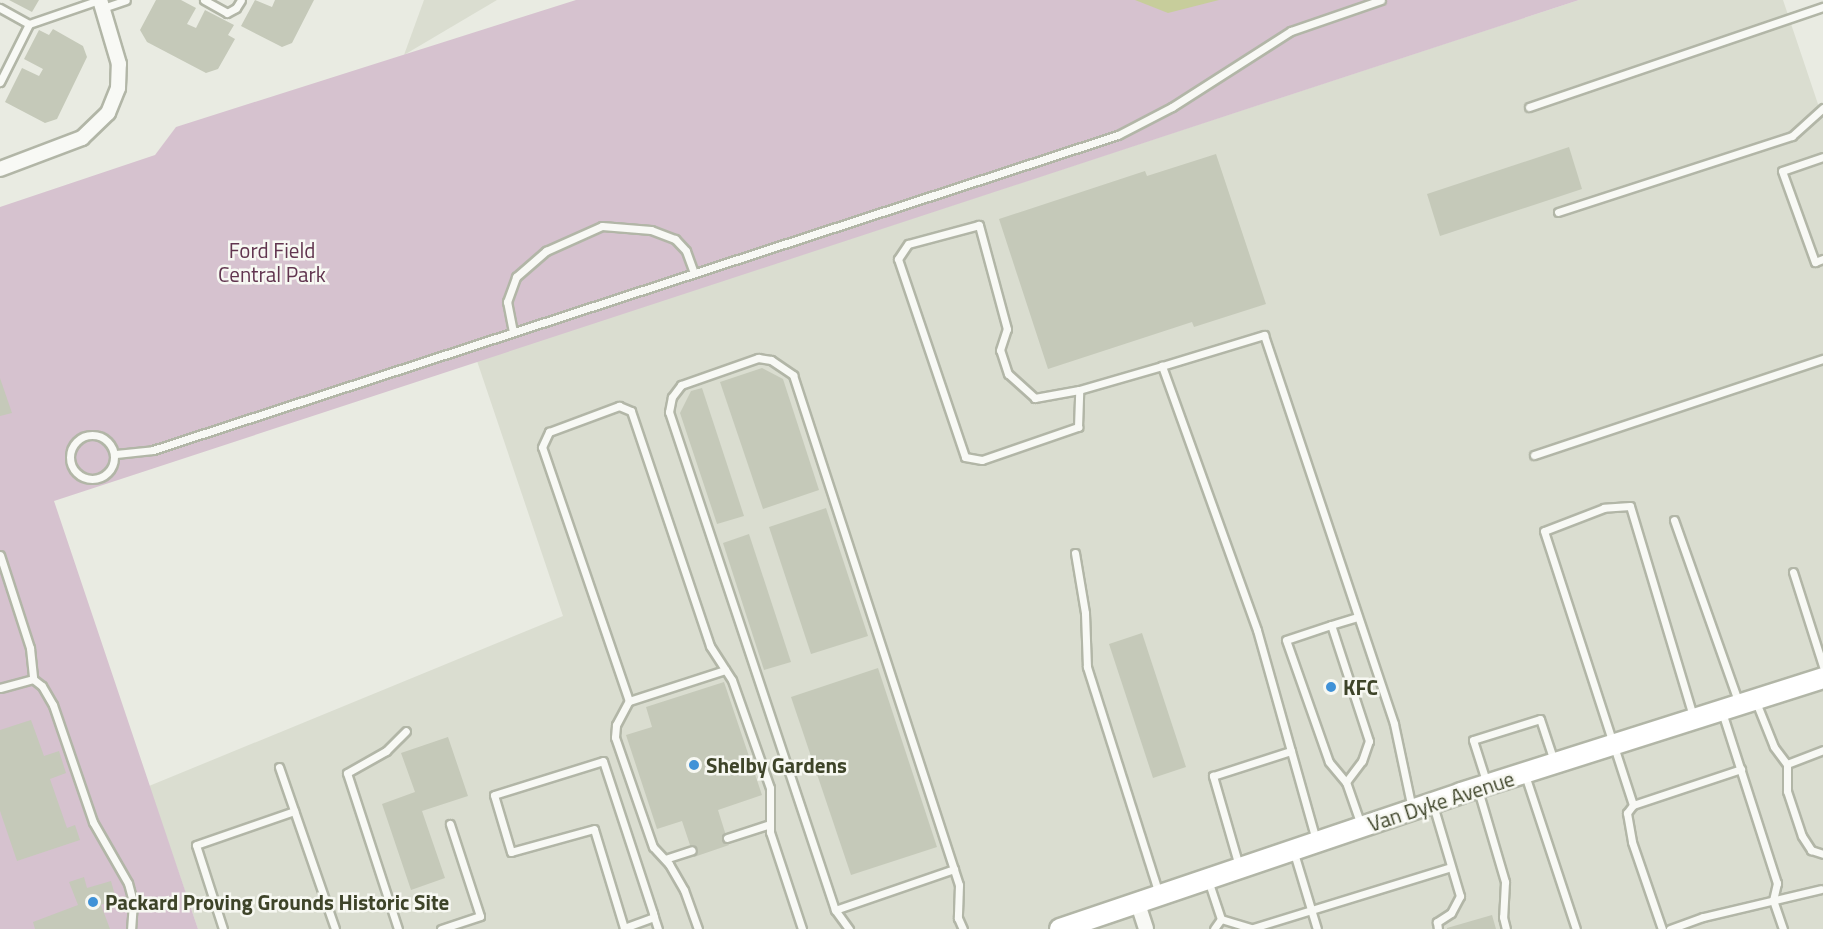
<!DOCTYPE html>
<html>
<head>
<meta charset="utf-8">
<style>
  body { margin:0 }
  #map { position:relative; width:1823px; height:929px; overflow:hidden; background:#e9ebe2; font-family:"Titillium Web",sans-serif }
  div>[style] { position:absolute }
  .built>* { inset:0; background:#daddd0 }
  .green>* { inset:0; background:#d6c2cf }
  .water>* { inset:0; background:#c7cd9b }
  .building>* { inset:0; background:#c5c9b9 }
  .roads { filter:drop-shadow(2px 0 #b2b6a7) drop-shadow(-2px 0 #b2b6a7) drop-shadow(0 2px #b2b6a7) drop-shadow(0 -2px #b2b6a7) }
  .service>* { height:7px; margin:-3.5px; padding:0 3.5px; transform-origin:3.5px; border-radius:3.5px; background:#f8f9f5 }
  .service>.ring { margin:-3.5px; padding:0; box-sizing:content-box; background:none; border:7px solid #f8f9f5; border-radius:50% }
  .minor>* { height:14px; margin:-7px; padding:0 7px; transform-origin:7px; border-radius:7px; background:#f8f9f5 }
  .secondary>* { height:20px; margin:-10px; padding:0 10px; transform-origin:10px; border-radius:10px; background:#fff }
  .dots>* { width:16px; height:16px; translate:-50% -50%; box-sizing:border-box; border:3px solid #f7f8f2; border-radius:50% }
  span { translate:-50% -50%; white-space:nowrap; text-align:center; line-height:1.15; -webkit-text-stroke:5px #f7f8f2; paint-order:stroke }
  .park-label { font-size:21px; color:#61354f }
  .poi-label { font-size:21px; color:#3e4429; font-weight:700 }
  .left { translate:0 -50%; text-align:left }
  .street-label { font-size:21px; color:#3e4429 }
</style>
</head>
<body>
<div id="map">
  <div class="built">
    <div style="clip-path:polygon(424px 0,497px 0,404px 55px)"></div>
    <div style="clip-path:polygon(1579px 0,1783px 0,1823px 119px,1823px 929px,198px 929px,149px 786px,563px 616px,477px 361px)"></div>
  </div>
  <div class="green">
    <div style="clip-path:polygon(576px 0,1579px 0,54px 501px,198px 929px,0 929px,0 207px,155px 155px,176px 127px)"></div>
  </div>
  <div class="water">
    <div style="clip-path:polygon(1135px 0,1219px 0,1168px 13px)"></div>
  </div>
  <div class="building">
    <div style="clip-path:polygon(9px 0,39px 0,32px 12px)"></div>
    <div style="clip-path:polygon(156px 0,181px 0,196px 8px,187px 24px,196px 28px,205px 10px,234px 25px,228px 35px,235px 39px,218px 69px,206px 73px,147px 42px,140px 30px)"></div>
    <div style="clip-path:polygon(255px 0,272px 7px,275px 0,314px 0,292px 43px,282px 47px,241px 26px)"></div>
    <div style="clip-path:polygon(53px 29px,83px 46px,87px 57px,57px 119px,45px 123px,5px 102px,22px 68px,39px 76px,43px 69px,24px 59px,39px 30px,49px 35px)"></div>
    <div style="clip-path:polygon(1569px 147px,1582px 189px,1440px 236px,1427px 194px)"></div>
    <div style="clip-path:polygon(1216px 154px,1266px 304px,1194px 327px,1192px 322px,1048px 369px,999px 219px,1145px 171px,1147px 176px)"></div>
    <div style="clip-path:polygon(762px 368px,783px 379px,819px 490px,763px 509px,720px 382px)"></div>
    <div style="clip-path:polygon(0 378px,12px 413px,0 416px)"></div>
    <div style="clip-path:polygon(702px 388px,744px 516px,717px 524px,680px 413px,691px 391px)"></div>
    <div style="clip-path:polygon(826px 508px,868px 636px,811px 654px,769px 527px)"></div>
    <div style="clip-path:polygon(749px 534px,791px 662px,764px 670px,723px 543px)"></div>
    <div style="clip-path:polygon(1142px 633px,1186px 767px,1153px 778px,1109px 644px)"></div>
    <div style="clip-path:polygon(878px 668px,937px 847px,851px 875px,791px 697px)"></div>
    <div style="clip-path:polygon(724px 682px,762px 795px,718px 810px,729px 845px,694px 857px,682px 821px,657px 829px,626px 735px,652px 727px,646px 707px)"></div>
    <div style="clip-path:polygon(31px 720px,44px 756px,59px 751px,66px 773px,50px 779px,67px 828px,75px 825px,80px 840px,17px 861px,0 811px,0 730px)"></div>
    <div style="clip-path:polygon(448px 737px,468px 796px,422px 811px,445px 878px,411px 890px,382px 804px,415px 792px,401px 753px)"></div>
    <div style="clip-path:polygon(84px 877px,87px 888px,111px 881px,116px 899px,101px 905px,110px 929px,35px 929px,33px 922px,78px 905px,69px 882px)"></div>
    <div style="clip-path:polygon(1492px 915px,1496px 929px,1447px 929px,1447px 928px)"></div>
  </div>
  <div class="roads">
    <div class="service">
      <div style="left:204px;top:0;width:26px;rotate:29deg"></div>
      <div style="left:227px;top:13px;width:10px;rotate:-29deg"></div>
      <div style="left:236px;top:8px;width:9px;rotate:-58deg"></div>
      <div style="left:0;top:8px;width:33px;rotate:29deg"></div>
      <div style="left:103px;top:8px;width:24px;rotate:-19deg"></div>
      <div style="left:0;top:82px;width:65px;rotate:-63.4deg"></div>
      <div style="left:29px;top:24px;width:74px;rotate:-18.9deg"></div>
      <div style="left:1529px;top:107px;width:311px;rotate:-18.8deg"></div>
      <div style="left:1823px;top:157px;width:43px;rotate:161.1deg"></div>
      <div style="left:1782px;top:171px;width:97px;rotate:70.1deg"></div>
      <div style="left:1815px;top:262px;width:9px;rotate:-21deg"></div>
      <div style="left:1558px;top:212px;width:246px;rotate:-18deg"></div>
      <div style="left:1792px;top:136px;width:42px;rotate:-42.1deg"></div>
      <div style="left:513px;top:332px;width:31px;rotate:-101deg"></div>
      <div style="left:507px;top:302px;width:27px;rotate:-70deg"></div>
      <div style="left:516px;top:277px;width:40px;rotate:-41deg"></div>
      <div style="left:546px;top:251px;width:61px;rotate:-24.1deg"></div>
      <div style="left:602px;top:226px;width:49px;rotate:4.7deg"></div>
      <div style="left:651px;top:230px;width:26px;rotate:21deg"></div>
      <div style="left:675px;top:239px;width:16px;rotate:47deg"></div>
      <div style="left:686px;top:251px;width:23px;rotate:70deg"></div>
      <div style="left:1079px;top:390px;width:45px;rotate:169.7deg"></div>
      <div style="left:1035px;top:398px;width:36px;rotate:-138deg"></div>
      <div style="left:1008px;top:374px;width:25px;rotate:-108deg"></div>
      <div style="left:1000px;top:350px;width:22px;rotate:-72deg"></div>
      <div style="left:1007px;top:329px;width:108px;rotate:-105.1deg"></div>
      <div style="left:979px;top:225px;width:73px;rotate:165deg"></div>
      <div style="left:908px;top:244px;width:18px;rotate:124deg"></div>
      <div style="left:898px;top:259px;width:209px;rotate:71.3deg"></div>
      <div style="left:965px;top:457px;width:17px;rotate:10deg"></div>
      <div style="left:982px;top:460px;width:102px;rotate:-19deg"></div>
      <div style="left:1078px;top:427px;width:37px;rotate:-88deg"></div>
      <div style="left:1079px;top:390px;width:86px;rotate:-16.1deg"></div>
      <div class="ring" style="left:70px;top:435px;width:37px;height:37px"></div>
      <div style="left:116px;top:454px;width:37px;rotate:-6deg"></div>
      <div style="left:153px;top:450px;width:1015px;rotate:-18.08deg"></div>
      <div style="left:1118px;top:135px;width:61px;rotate:-27.4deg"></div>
      <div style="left:1172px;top:107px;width:141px;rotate:-32.6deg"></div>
      <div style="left:1291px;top:31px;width:95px;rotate:-19deg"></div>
      <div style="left:1534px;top:455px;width:305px;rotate:-18.4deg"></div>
      <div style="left:1674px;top:520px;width:192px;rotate:70.5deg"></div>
      <div style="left:1075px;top:553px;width:61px;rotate:80.5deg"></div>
      <div style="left:1085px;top:613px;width:54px;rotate:87.9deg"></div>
      <div style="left:1087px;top:667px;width:238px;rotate:72.4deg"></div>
      <div style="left:0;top:555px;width:98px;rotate:72.1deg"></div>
      <div style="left:30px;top:648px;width:31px;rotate:84deg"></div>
      <div style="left:1793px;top:572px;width:99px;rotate:72.3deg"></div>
      <div style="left:1331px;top:625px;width:28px;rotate:-17deg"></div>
      <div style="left:0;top:688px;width:34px;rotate:-15deg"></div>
      <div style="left:33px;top:679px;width:11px;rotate:38deg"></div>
      <div style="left:42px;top:686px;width:22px;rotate:60deg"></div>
      <div style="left:53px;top:705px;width:124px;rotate:71.1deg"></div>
      <div style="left:93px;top:822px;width:70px;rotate:60.2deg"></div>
      <div style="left:128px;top:883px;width:20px;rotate:75deg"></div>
      <div style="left:133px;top:902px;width:27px;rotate:94deg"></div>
      <div style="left:629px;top:701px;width:101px;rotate:-17.9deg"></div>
      <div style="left:1756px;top:702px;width:48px;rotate:68.2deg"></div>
      <div style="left:1774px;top:747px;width:21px;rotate:53deg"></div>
      <div style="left:1787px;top:764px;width:27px;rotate:90deg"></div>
      <div style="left:1787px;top:791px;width:47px;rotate:71.6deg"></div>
      <div style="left:1802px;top:836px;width:17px;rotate:57deg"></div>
      <div style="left:1811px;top:850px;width:13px;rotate:18deg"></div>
      <div style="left:1722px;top:712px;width:180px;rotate:72.2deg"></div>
      <div style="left:1777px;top:883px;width:17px;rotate:103deg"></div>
      <div style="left:1773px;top:900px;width:31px;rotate:71deg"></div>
      <div style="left:1693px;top:716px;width:219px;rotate:-106.7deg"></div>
      <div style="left:1630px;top:506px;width:26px;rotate:176deg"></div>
      <div style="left:1604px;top:508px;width:64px;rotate:159deg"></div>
      <div style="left:1544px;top:531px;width:288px;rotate:72deg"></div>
      <div style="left:1633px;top:805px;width:114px;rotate:-18.4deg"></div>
      <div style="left:1787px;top:764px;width:39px;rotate:-21deg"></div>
      <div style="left:279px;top:767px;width:171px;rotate:70.9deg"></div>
      <div style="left:1525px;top:775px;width:162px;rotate:71.7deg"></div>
      <div style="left:1346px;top:782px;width:26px;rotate:-53deg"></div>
      <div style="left:1362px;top:761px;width:21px;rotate:-71deg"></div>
      <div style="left:1369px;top:741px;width:122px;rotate:-108.1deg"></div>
      <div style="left:1331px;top:625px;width:47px;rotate:161.6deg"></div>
      <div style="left:1286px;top:640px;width:129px;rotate:70.6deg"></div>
      <div style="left:1329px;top:762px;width:26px;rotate:50deg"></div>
      <div style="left:1346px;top:782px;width:46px;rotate:70.8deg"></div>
      <div style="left:1487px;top:784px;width:46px;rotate:-107.7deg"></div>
      <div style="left:1473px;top:740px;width:70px;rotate:-17.4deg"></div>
      <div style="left:1540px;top:719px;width:44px;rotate:71.6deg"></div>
      <div style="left:1478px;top:790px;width:96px;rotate:73.6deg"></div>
      <div style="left:1505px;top:882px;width:35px;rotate:93deg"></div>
      <div style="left:1503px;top:917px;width:12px;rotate:76deg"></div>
      <div style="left:1433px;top:805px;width:95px;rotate:73.5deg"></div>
      <div style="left:1460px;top:896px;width:19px;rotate:118deg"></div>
      <div style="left:1451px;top:913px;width:17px;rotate:147deg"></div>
      <div style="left:1437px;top:922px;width:7px;rotate:82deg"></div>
      <div style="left:1633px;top:805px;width:10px;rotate:127deg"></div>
      <div style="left:1627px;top:813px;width:29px;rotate:80deg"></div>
      <div style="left:1632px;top:842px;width:92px;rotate:71deg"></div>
      <div style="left:727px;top:838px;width:45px;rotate:-18deg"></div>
      <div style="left:1316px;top:840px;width:218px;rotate:-105.7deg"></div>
      <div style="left:1257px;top:630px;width:281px;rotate:-109.8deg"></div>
      <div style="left:1162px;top:366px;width:107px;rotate:-16.9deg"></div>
      <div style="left:1264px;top:335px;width:410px;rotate:71.5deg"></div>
      <div style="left:1394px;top:724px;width:87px;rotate:78deg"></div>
      <div style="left:1294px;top:853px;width:79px;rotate:73.2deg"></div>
      <div style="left:665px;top:859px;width:28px;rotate:-18deg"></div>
      <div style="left:1239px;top:866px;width:94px;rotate:-106.1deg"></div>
      <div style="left:1213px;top:776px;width:82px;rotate:-17.8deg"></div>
      <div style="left:1208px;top:880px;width:41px;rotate:71.6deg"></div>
      <div style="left:1221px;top:919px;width:12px;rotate:125deg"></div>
      <div style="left:835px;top:910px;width:126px;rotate:-19deg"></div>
      <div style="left:654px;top:917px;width:32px;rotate:160deg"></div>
      <div style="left:624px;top:928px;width:103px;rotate:-106.9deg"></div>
      <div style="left:594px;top:829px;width:86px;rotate:164.5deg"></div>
      <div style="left:511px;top:852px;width:59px;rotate:-106.6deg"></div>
      <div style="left:494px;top:795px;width:114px;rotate:-17.3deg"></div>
      <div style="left:603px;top:761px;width:160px;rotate:71.8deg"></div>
      <div style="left:653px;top:913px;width:4px;rotate:76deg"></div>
      <div style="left:654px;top:917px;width:13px;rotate:72deg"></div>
      <div style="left:1221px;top:919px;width:34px;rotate:17deg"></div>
      <div style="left:1253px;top:928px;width:207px;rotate:-17.1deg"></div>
      <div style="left:223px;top:929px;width:88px;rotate:-107.8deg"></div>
      <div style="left:196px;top:845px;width:104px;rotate:-19.1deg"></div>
      <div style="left:398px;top:929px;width:164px;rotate:-108.1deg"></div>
      <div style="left:347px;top:773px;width:45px;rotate:-29.4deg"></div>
      <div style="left:386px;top:751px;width:28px;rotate:-45deg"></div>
      <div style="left:441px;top:929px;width:41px;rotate:-18.4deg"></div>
      <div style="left:480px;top:916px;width:97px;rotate:-108.1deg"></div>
      <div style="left:698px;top:929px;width:41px;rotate:-109.7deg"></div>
      <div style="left:684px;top:890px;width:30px;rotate:-120deg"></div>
      <div style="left:669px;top:864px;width:23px;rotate:-133deg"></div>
      <div style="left:653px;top:847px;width:116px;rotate:-109.1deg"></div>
      <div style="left:615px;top:737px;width:12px;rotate:-85deg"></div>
      <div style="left:616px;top:725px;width:27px;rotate:-62deg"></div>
      <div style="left:629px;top:701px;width:268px;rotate:-108.9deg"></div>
      <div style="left:542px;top:447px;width:17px;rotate:-65deg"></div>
      <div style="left:549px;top:432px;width:75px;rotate:-20.4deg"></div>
      <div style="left:619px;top:406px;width:13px;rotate:23deg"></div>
      <div style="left:631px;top:411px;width:248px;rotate:71.4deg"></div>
      <div style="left:710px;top:646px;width:40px;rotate:57.1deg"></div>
      <div style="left:732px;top:680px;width:114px;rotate:70.6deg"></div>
      <div style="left:770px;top:788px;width:44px;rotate:90deg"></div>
      <div style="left:770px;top:832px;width:102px;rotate:71.7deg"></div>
      <div style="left:849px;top:929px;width:24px;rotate:-126deg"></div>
      <div style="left:835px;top:910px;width:525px;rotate:-108.43deg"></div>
      <div style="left:669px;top:412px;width:15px;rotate:-79deg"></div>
      <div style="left:672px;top:397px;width:15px;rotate:-53deg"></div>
      <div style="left:681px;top:385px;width:82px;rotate:-19.3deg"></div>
      <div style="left:758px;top:358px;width:13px;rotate:9deg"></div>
      <div style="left:771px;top:360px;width:27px;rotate:34deg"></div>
      <div style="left:793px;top:375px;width:536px;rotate:71.97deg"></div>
      <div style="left:959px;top:885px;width:33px;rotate:92deg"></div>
      <div style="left:958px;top:918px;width:12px;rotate:66deg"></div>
      <div style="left:1670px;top:929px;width:35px;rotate:-20deg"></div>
      <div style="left:1703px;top:917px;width:121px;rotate:-13.3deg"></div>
    </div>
    <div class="minor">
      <div style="left:0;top:169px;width:88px;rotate:-20.7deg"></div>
      <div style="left:82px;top:138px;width:36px;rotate:-44deg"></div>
      <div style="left:108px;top:113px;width:27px;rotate:-68deg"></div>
      <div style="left:118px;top:88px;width:24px;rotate:-88deg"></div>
      <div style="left:119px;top:64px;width:67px;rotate:-106.5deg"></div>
      <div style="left:1138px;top:904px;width:26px;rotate:72deg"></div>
    </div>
    <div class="secondary">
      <div style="left:1060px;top:929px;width:423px;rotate:-18.7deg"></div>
      <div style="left:1461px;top:793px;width:380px;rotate:-17.6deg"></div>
    </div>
  </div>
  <div class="dots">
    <div style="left:1331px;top:687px;background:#4092d7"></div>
    <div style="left:694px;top:765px;background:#4092d7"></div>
    <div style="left:93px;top:902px;background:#4092d7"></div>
  </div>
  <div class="park-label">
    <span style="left:272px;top:262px">Ford Field<br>Central Park</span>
  </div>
  <div class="poi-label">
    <span class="left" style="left:1343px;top:687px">KFC</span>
    <span class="left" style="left:706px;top:765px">Shelby Gardens</span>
    <span class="left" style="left:105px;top:902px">Packard Proving Grounds Historic Site</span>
  </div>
  <div class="street-label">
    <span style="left:1441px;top:801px;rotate:-18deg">Van Dyke Avenue</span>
  </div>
</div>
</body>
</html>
